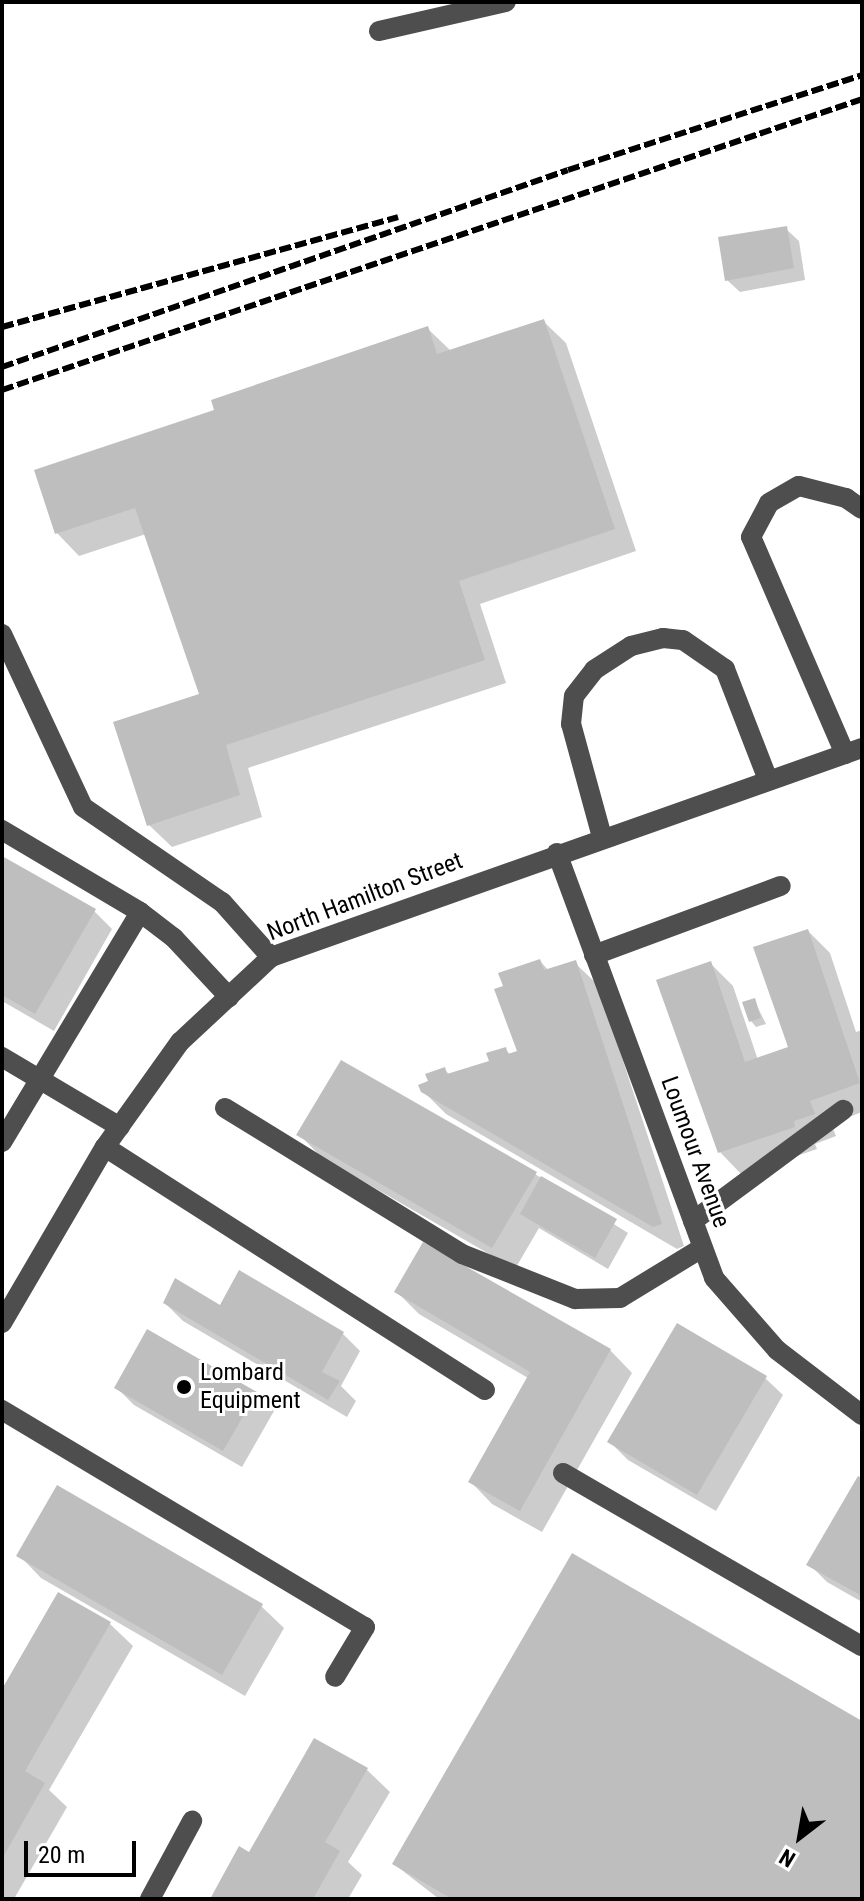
<!DOCTYPE html>
<html>
<head>
<meta charset="utf-8">
<style>
  body { margin:0 }
  #map { position:relative; width:864px; height:1901px; overflow:hidden; background:#fff; font-family:"Roboto Condensed",sans-serif }
  div>[style] { position:absolute }
  .shadow>* { inset:0; background:#0003 }
  .building>* { inset:0; background:#bebebe }
  .minor>* { height:20px; margin:-10px; padding:0 10px; transform-origin:10px; border-radius:10px; background:#4e4e4e }
  .rail>* { height:6px; margin-top:-3px; transform-origin:0; background:repeating-linear-gradient(90deg,#000 0 12px,transparent 0 16px) }
  .dots>* { width:22px; height:22px; translate:-50% -50%; box-sizing:border-box; border:4px solid #fff; border-radius:50% }
  span { translate:-50% -50%; white-space:nowrap; text-align:center; line-height:1.15; -webkit-text-stroke:6px #fff; paint-order:stroke }
  .street-label { font-size:24px; color:#000 }
  .poi-label { font-size:24px; color:#000 }
  .left { translate:0 -50%; text-align:left }
  .frame { position:absolute; inset:0; border:4px solid #000; pointer-events:none }
  .north { position:absolute; left:760px; top:1797px; width:80px; height:80px; -webkit-text-stroke:6px #fff; paint-order:stroke; rotate:211deg; font-size:22px; font-weight:700; line-height:32px; text-align:center; color:#000 }
  .north::after { content:''; display:block; margin:auto; width:28px; height:36px; background:#000; clip-path:polygon(50% 0,100% 100%,50% 72%,0 100%) }
  .scale { position:absolute; left:24px; top:1841px; width:112px; height:36px; box-sizing:border-box; border:4px solid #000; border-top:0; padding-left:10px; font-size:24px; line-height:28px; white-space:nowrap; color:#000; -webkit-text-stroke:6px #fff; paint-order:stroke }
</style>
</head>
<body>
<div id="map">
  <div class="shadow">
    <div style="clip-path:polygon(786px 229px,799px 241px,805px 280px,740px 292px,727px 280px)"></div>
    <div style="clip-path:polygon(543px 321px,566px 343px,636px 551px,480px 604px,506px 683px,248px 768px,262px 817px,172px 847px,149px 825px,201px 695px,146px 534px,79px 556px,57px 533px,216px 412px,427px 328px,451px 351px)"></div>
    <div style="clip-path:polygon(2px 858px,94px 911px,112px 929px,54px 1031px,2px 1001px)"></div>
    <div style="clip-path:polygon(808px 931px,830px 953px,856px 1032px,862px 1030px,862px 1112px,831px 1124px,836px 1136px,815px 1144px,817px 1149px,742px 1175px,720px 1152px,710px 963px,733px 986px,758px 1060px,791px 1048px)"></div>
    <div style="clip-path:polygon(540px 961px,549px 971px,575px 963px,598px 985px,684px 1246px,677px 1249px,446px 1114px,423px 1091px,444px 1069px,450px 1075px,491px 1062px,505px 1049px,511px 1055px,520px 1052px)"></div>
    <div style="clip-path:polygon(754px 1000px,766px 1024px,756px 1027px,751px 1021px)"></div>
    <div style="clip-path:polygon(299px 1134px,535px 1174px,628px 1233px,608px 1269px,539px 1228px,515px 1269px,321px 1157px)"></div>
    <div style="clip-path:polygon(397px 1292px,610px 1350px,632px 1373px,542px 1532px,492px 1504px,470px 1481px,528px 1378px,419px 1314px)"></div>
    <div style="clip-path:polygon(165px 1303px,221px 1308px,342px 1333px,360px 1351px,341px 1386px,356px 1401px,347px 1417px,183px 1321px)"></div>
    <div style="clip-path:polygon(765px 1378px,783px 1395px,716px 1511px,628px 1460px,610px 1442px)"></div>
    <div style="clip-path:polygon(116px 1387px,256px 1393px,274px 1411px,242px 1467px,134px 1405px)"></div>
    <div style="clip-path:polygon(862px 1481px,862px 1602px,827px 1582px,809px 1564px)"></div>
    <div style="clip-path:polygon(19px 1555px,261px 1606px,284px 1628px,245px 1696px,41px 1578px)"></div>
    <div style="clip-path:polygon(59px 1594px,110px 1624px,133px 1646px,49px 1790px,67px 1807px,14px 1899px,2px 1899px,2px 1693px)"></div>
    <div style="clip-path:polygon(862px 1723px,862px 1899px,439px 1899px,394px 1864px)"></div>
    <div style="clip-path:polygon(315px 1740px,367px 1770px,390px 1792px,348px 1862px,362px 1875px,348px 1899px,212px 1899px,250px 1855px)"></div>
  </div>
  <div class="building">
    <div style="clip-path:polygon(787px 226px,794px 268px,725px 281px,718px 237px)"></div>
    <div style="clip-path:polygon(544px 319px,615px 529px,459px 581px,485px 660px,226px 745px,240px 795px,147px 826px,113px 722px,199px 694px,135px 508px,55px 534px,34px 470px,214px 410px,211px 400px,428px 326px,437px 354px)"></div>
    <div style="clip-path:polygon(2px 856px,96px 909px,35px 1014px,2px 995px)"></div>
    <div style="clip-path:polygon(808px 929px,860px 1083px,810px 1101px,815px 1114px,794px 1121px,795px 1127px,718px 1153px,656px 980px,711px 961px,745px 1062px,788px 1047px,753px 947px)"></div>
    <div style="clip-path:polygon(540px 959px,544px 970px,576px 960px,662px 1224px,653px 1227px,421px 1092px,418px 1085px,428px 1081px,425px 1074px,445px 1067px,447px 1074px,489px 1061px,486px 1053px,506px 1047px,508px 1054px,517px 1051px,494px 989px,503px 986px,498px 973px)"></div>
    <div style="clip-path:polygon(755px 998px,761px 1018px,749px 1022px,742px 1002px)"></div>
    <div style="clip-path:polygon(341px 1060px,537px 1172px,492px 1248px,296px 1135px)"></div>
    <div style="clip-path:polygon(541px 1176px,617px 1219px,595px 1258px,520px 1214px)"></div>
    <div style="clip-path:polygon(423px 1242px,611px 1349px,520px 1511px,468px 1482px,530px 1372px,394px 1292px)"></div>
    <div style="clip-path:polygon(239px 1270px,344px 1332px,322px 1372px,340px 1381px,328px 1400px,163px 1303px,175px 1278px,220px 1305px)"></div>
    <div style="clip-path:polygon(677px 1323px,767px 1376px,697px 1495px,607px 1442px)"></div>
    <div style="clip-path:polygon(147px 1329px,257px 1392px,223px 1451px,114px 1388px)"></div>
    <div style="clip-path:polygon(858px 1476px,862px 1478px,862px 1596px,806px 1565px)"></div>
    <div style="clip-path:polygon(57px 1485px,263px 1604px,222px 1675px,16px 1556px)"></div>
    <div style="clip-path:polygon(572px 1553px,862px 1721px,862px 1899px,452px 1899px,392px 1864px)"></div>
    <div style="clip-path:polygon(58px 1592px,111px 1622px,25px 1771px,45px 1783px,2px 1859px,2px 1689px)"></div>
    <div style="clip-path:polygon(314px 1738px,368px 1768px,325px 1842px,340px 1851px,313px 1899px,210px 1899px,239px 1846px,249px 1852px)"></div>
  </div>
  <div class="minor">
    <div style="left:379px;top:31px;width:130px;rotate:-12.9deg"></div>
    <div style="left:2px;top:634px;width:191px;rotate:64.9deg"></div>
    <div style="left:83px;top:807px;width:168px;rotate:34.4deg"></div>
    <div style="left:222px;top:902px;width:74px;rotate:48.3deg"></div>
    <div style="left:845px;top:754px;width:236px;rotate:-113.4deg"></div>
    <div style="left:751px;top:537px;width:38px;rotate:-62deg"></div>
    <div style="left:769px;top:503px;width:34px;rotate:-30deg"></div>
    <div style="left:799px;top:486px;width:49px;rotate:14.3deg"></div>
    <div style="left:846px;top:498px;width:19px;rotate:35deg"></div>
    <div style="left:2px;top:830px;width:161px;rotate:30.7deg"></div>
    <div style="left:140px;top:912px;width:43px;rotate:37.4deg"></div>
    <div style="left:174px;top:938px;width:81px;rotate:47deg"></div>
    <div style="left:602px;top:837px;width:117px;rotate:-105.3deg"></div>
    <div style="left:571px;top:724px;width:28px;rotate:-84deg"></div>
    <div style="left:574px;top:696px;width:33px;rotate:-52deg"></div>
    <div style="left:594px;top:670px;width:44px;rotate:-33deg"></div>
    <div style="left:631px;top:646px;width:33px;rotate:-14deg"></div>
    <div style="left:663px;top:638px;width:20px;rotate:6deg"></div>
    <div style="left:683px;top:640px;width:51px;rotate:34.6deg"></div>
    <div style="left:725px;top:669px;width:119px;rotate:68.8deg"></div>
    <div style="left:557px;top:853px;width:453px;rotate:69.7deg"></div>
    <div style="left:714px;top:1278px;width:96px;rotate:48.8deg"></div>
    <div style="left:777px;top:1350px;width:107px;rotate:37.4deg"></div>
    <div style="left:594px;top:955px;width:199px;rotate:-20.3deg"></div>
    <div style="left:2px;top:1057px;width:137px;rotate:30.7deg"></div>
    <div style="left:225px;top:1108px;width:278px;rotate:31.6deg"></div>
    <div style="left:462px;top:1254px;width:122px;rotate:21.7deg"></div>
    <div style="left:575px;top:1299px;width:45px;rotate:-1.3deg"></div>
    <div style="left:620px;top:1298px;width:96px;rotate:-31.4deg"></div>
    <div style="left:2px;top:1142px;width:268px;rotate:-59deg"></div>
    <div style="left:105px;top:1147px;width:451px;rotate:32.6deg"></div>
    <div style="left:693px;top:1221px;width:187px;rotate:-36.5deg"></div>
    <div style="left:2px;top:1323px;width:204px;rotate:-59.7deg"></div>
    <div style="left:105px;top:1147px;width:129px;rotate:-54.5deg"></div>
    <div style="left:180px;top:1042px;width:125px;rotate:-43deg"></div>
    <div style="left:271px;top:957px;width:627px;rotate:-19.48deg"></div>
    <div style="left:2px;top:1410px;width:423px;rotate:30.9deg"></div>
    <div style="left:365px;top:1627px;width:58px;rotate:121deg"></div>
    <div style="left:563px;top:1473px;width:345px;rotate:30.1deg"></div>
    <div style="left:150px;top:1899px;width:89px;rotate:-61.7deg"></div>
  </div>
  <div class="rail">
    <div style="left:2px;top:327px;width:411px;rotate:-15.5deg"></div>
    <div style="left:2px;top:367px;width:599px;rotate:-19.19deg"></div>
    <div style="left:568px;top:170px;width:309px;rotate:-17.9deg"></div>
    <div style="left:2px;top:390px;width:908px;rotate:-18.69deg"></div>
  </div>
  <div class="dots">
    <div style="left:184px;top:1387px;background:#000"></div>
  </div>
  <div class="street-label">
    <span style="left:365px;top:897px;rotate:-21deg">North Hamilton Street</span>
    <span style="left:695px;top:1152px;rotate:70deg">Loumour Avenue</span>
  </div>
  <div class="poi-label">
    <span class="left" style="left:200px;top:1387px">Lombard<br>Equipment</span>
  </div>
  <div class="frame"></div>
  <div class="north">N</div>
  <div class="scale">20 m</div>
</div>
</body>
</html>
